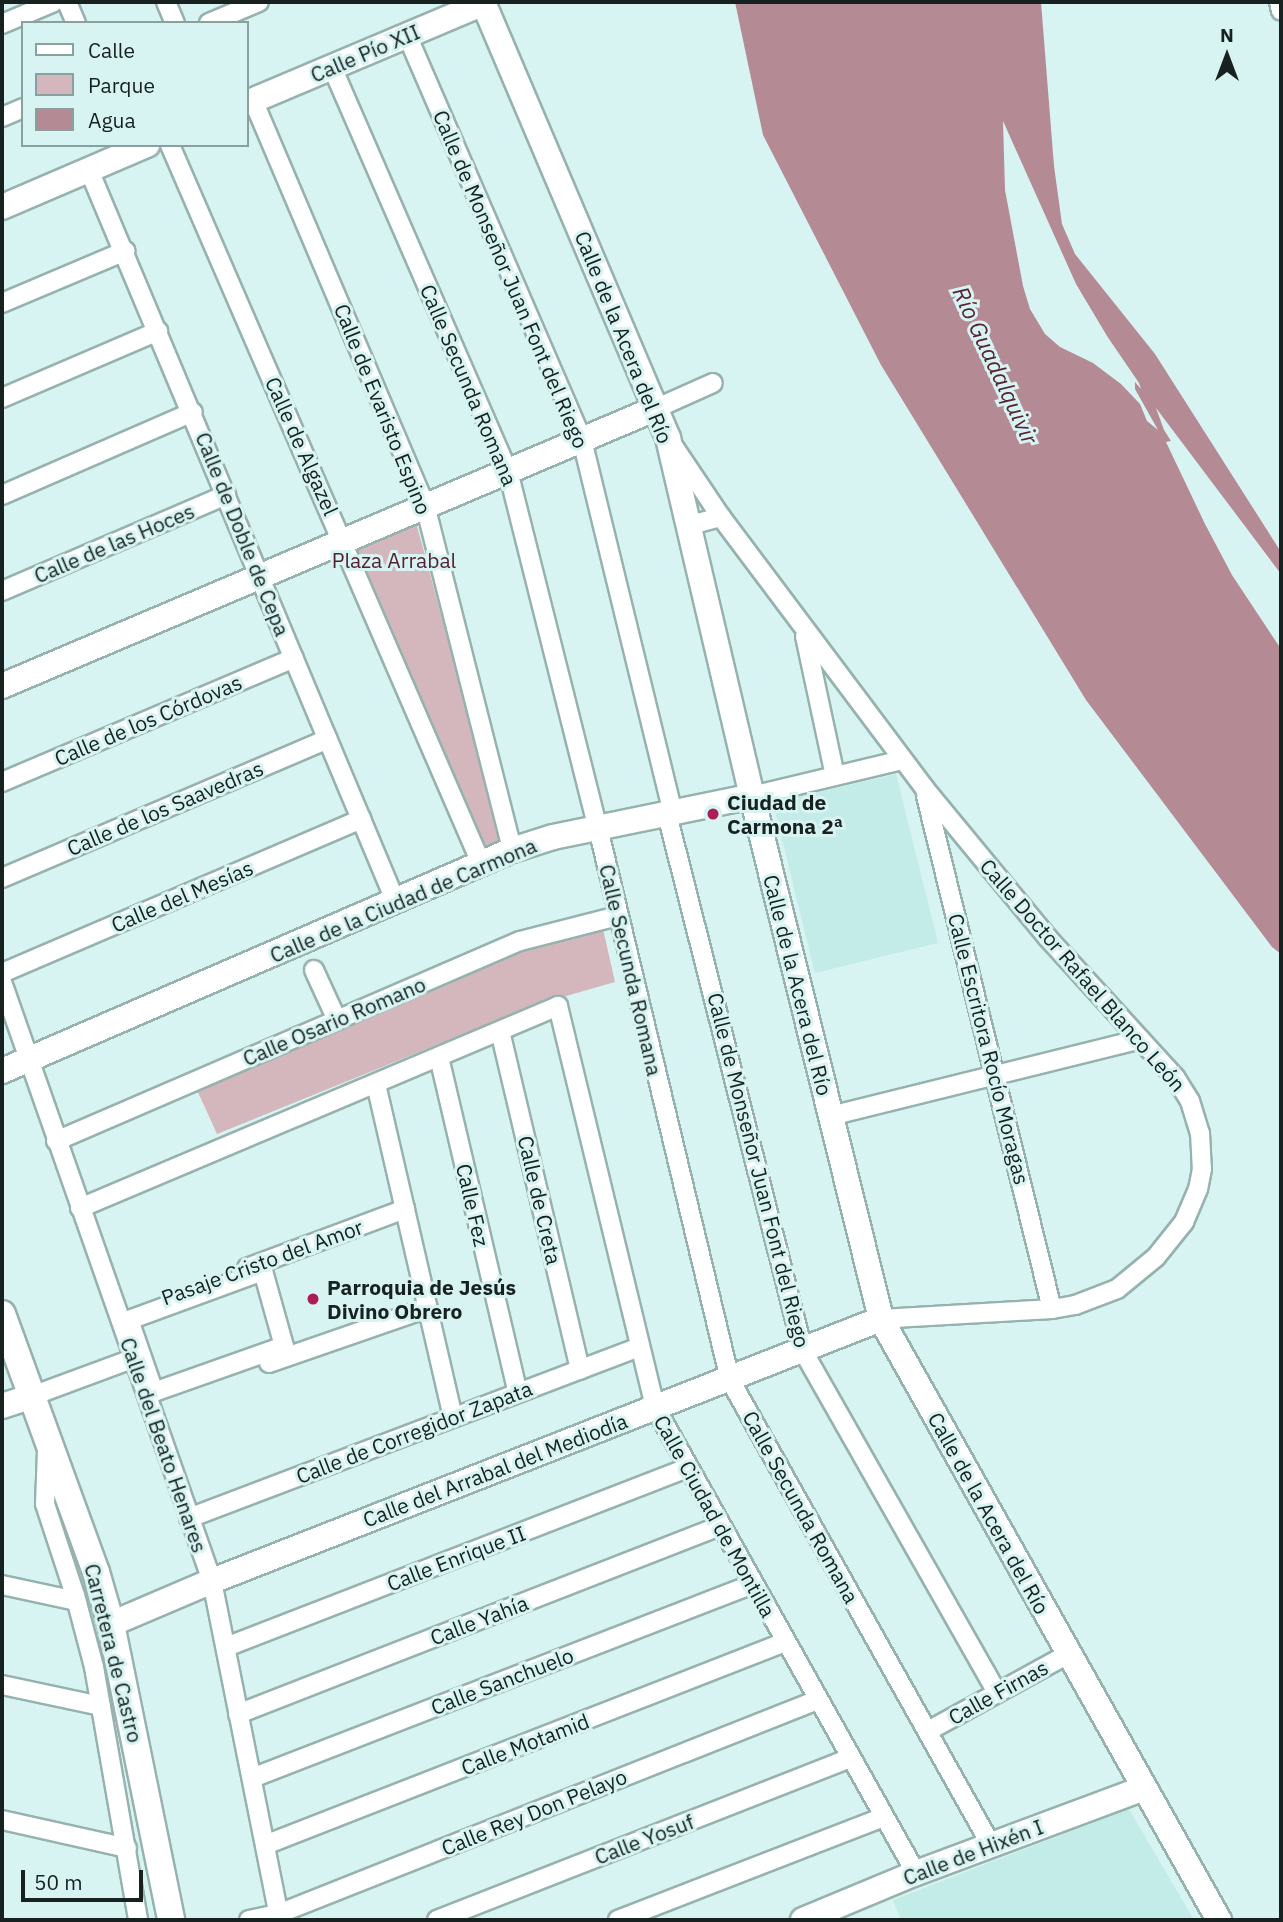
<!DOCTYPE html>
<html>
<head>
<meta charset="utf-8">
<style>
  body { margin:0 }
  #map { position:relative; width:1283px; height:1922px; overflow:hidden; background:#d7f4f2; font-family:"IBM Plex Sans",sans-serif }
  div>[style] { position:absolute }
  .built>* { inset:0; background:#c3ebe7 }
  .green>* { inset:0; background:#d4b7bd }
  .water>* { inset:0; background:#b48b95 }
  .roads { filter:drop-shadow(2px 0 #96b2af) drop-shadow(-2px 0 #96b2af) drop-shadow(0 2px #96b2af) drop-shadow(0 -2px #96b2af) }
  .street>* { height:18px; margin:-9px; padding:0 9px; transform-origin:9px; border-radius:9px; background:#fff }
  .secondary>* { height:24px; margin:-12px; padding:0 12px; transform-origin:12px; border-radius:12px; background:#fff }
  .primary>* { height:26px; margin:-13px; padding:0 13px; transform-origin:13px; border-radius:13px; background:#fff }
  .dots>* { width:19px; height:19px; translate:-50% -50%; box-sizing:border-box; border:4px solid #d7f4f2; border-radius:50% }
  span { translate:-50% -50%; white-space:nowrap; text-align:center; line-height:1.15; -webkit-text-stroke:6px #d7f4f2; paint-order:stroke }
  .street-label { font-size:21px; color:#162120 }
  .park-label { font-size:21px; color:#541f30 }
  .poi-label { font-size:21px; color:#162120; font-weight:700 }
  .left { translate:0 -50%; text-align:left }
  .water-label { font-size:23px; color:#582334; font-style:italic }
  .frame { position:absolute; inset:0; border:4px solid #162120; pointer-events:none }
  .legend { position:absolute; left:21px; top:21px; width:228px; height:126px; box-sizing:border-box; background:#d7f4f2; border:2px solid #8aa09e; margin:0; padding:9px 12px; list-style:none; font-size:21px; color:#162120 }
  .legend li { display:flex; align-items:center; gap:14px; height:35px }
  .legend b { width:35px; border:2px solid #8aa09e }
  .north { position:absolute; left:1192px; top:21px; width:70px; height:70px; -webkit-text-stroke:5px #d7f4f2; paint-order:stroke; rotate:0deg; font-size:19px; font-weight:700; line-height:28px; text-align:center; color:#162120 }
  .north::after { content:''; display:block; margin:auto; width:24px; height:32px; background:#162120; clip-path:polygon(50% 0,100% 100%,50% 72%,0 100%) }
  .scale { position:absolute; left:21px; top:1870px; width:122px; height:32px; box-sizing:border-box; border:4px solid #162120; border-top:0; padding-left:9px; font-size:21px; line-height:24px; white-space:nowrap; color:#162120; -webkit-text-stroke:5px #d7f4f2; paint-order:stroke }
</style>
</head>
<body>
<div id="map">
  <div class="built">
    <div style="clip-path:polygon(896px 774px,938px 943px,815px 973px,773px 803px)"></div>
    <div style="clip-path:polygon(1129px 1809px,1194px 1920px,901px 1920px,893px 1900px)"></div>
  </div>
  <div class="green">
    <div style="clip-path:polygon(414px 515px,504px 845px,476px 854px,354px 541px)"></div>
    <div style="clip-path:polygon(603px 929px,615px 982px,535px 1005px,217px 1134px,197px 1090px,524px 950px)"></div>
  </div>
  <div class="water">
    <div style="clip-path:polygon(evenodd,735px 2px,1041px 2px,1054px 166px,1062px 224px,1075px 254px,1155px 354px,1281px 552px,1281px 574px,1156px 408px,1164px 430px,1171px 441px,1166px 442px,1205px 524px,1232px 575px,1281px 649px,1281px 954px,1272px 947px,1086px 700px,881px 365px,763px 135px,735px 2px,1003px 121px,1076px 284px,1107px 336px,1139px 383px,1141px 389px,1135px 382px,1135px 389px,1158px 430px,1147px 421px,1140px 404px,1121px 384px,1093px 363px,1060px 347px,1045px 334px,1030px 309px,1023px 286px,1005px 190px,1003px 121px)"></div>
  </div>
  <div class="roads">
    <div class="street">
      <div style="left:67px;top:2px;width:23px;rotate:67deg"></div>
      <div style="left:166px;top:2px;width:23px;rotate:67deg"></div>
      <div style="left:1279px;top:2px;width:9px;rotate:77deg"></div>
      <div style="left:209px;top:23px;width:54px;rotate:-22.8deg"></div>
      <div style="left:2px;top:24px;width:56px;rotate:-22.9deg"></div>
      <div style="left:407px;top:35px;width:441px;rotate:66.6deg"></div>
      <div style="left:582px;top:440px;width:384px;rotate:76.3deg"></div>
      <div style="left:332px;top:67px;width:441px;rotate:66.5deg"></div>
      <div style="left:508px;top:471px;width:368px;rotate:75.9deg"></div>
      <div style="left:598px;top:828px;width:568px;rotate:76.55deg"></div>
      <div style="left:730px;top:1380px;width:533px;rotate:60.69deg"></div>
      <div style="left:253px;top:100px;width:440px;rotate:67deg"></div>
      <div style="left:425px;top:505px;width:356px;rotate:75.8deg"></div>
      <div style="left:2px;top:117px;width:23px;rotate:-23deg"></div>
      <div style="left:170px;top:145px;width:782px;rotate:66.58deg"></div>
      <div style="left:89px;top:170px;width:792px;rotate:67.26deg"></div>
      <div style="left:2px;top:303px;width:134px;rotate:-22.9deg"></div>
      <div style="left:2px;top:398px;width:170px;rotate:-23.2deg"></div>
      <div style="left:657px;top:408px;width:61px;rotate:-24.1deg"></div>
      <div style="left:674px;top:447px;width:84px;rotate:56.1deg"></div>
      <div style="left:721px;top:517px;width:340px;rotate:53.1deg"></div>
      <div style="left:925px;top:789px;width:192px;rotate:50.5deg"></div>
      <div style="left:1047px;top:937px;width:190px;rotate:47.6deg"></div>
      <div style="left:1175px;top:1077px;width:28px;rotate:58deg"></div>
      <div style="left:1190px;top:1101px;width:34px;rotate:73deg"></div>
      <div style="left:1200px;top:1133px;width:36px;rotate:87deg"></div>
      <div style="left:1202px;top:1169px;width:20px;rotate:101deg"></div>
      <div style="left:1198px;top:1189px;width:36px;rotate:113deg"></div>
      <div style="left:1184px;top:1222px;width:45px;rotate:128.7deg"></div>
      <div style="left:1156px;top:1257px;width:50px;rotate:140.6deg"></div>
      <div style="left:1117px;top:1289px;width:45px;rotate:159.1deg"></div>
      <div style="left:1075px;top:1305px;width:23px;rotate:170deg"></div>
      <div style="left:1052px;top:1309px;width:171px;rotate:176.7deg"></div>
      <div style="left:2px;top:495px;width:208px;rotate:-23.5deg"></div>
      <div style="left:690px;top:530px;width:11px;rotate:-41deg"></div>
      <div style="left:698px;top:523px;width:24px;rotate:-15deg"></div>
      <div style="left:2px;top:591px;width:244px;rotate:-23.2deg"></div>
      <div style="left:805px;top:636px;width:143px;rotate:77.9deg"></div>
      <div style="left:2px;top:782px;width:317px;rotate:-23deg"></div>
      <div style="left:752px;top:796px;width:154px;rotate:-13.5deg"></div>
      <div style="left:926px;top:796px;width:528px;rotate:76.2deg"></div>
      <div style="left:667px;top:814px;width:554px;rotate:75.79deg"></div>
      <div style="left:803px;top:1351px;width:392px;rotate:60.4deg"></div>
      <div style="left:2px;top:878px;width:354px;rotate:-23.1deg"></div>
      <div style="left:314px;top:970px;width:55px;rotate:65.3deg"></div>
      <div style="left:2px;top:973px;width:391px;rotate:-23.2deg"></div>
      <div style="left:2px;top:982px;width:635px;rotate:70.68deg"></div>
      <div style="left:212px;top:1581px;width:346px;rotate:78.7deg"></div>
      <div style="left:500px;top:1031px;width:348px;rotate:76.7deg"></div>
      <div style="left:439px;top:1057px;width:345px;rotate:76.8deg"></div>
      <div style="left:376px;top:1084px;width:342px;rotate:77deg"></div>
      <div style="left:830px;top:1116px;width:319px;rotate:-13.9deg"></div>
      <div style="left:56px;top:1141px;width:505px;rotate:-23.32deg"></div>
      <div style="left:520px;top:941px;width:101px;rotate:-14.3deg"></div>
      <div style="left:80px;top:1208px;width:519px;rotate:-22.91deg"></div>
      <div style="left:558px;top:1006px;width:413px;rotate:76.4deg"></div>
      <div style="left:655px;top:1407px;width:534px;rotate:60.75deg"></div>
      <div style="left:247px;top:1268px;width:169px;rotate:-20.5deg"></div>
      <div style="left:263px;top:1271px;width:78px;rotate:74.4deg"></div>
      <div style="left:284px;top:1346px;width:138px;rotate:160.5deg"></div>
      <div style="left:154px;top:1392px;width:76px;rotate:-109.1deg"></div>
      <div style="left:129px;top:1320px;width:143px;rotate:-20.1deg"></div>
      <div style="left:269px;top:1363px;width:168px;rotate:-19.1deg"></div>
      <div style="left:32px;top:1396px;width:107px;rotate:-20.3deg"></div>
      <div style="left:47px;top:1450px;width:54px;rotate:92.1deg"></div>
      <div style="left:45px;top:1504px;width:96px;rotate:71.8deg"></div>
      <div style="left:75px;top:1595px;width:74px;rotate:75.2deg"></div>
      <div style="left:94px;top:1667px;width:257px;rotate:80.1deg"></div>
      <div style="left:189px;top:1518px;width:480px;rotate:-20.8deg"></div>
      <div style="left:2px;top:1585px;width:76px;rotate:12.2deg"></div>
      <div style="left:226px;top:1647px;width:495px;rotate:-21.2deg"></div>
      <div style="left:2px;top:1685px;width:101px;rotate:12deg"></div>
      <div style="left:238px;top:1714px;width:517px;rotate:-21.31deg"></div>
      <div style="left:928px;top:1731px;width:160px;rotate:-28.8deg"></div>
      <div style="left:252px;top:1778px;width:537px;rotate:-21.17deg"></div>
      <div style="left:2px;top:1820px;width:128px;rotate:12.6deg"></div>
      <div style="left:265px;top:1845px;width:558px;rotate:-21.32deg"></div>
      <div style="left:249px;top:1920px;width:30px;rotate:-12deg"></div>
      <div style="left:278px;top:1914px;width:580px;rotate:-21.65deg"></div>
      <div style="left:437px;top:1920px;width:445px;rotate:-21.4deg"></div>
      <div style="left:618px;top:1920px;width:284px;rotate:-21.2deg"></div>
    </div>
    <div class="secondary">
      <div style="left:483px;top:2px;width:474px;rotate:67deg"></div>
      <div style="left:668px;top:438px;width:368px;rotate:76.8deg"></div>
      <div style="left:752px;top:796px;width:539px;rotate:76.14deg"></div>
      <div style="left:881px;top:1319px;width:690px;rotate:60.65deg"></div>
      <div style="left:247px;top:103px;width:257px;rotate:-22.9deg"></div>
      <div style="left:2px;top:207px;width:158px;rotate:-23.2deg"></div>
      <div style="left:2px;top:686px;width:712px;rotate:-23deg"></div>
      <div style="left:2px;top:1071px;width:556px;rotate:-23.43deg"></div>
      <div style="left:512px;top:850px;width:43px;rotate:-17.6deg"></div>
      <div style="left:553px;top:837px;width:203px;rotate:-11.6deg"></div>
      <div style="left:2px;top:1406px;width:32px;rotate:-18deg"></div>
      <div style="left:111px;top:1624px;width:110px;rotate:-23.1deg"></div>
      <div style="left:212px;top:1581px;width:718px;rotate:-21.39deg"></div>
      <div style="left:803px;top:1920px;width:122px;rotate:-22.6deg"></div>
      <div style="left:916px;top:1873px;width:243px;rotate:-20.4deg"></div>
    </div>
    <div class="primary">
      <div style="left:2px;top:1314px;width:275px;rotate:70deg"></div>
      <div style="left:96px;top:1572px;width:54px;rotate:73.9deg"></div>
      <div style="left:111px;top:1624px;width:302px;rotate:78.5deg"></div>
    </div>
  </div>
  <div class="dots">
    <div style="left:713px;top:814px;background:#ac1d57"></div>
    <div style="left:313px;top:1299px;background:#ac1d57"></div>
  </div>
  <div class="street-label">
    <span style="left:365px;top:53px;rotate:-23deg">Calle Pío XII</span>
    <span style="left:511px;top:279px;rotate:67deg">Calle de Monseñor Juan Font del Riego</span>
    <span style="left:624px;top:337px;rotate:68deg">Calle de la Acera del Río</span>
    <span style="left:469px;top:385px;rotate:67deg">Calle Secunda Romana</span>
    <span style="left:383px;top:409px;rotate:68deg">Calle de Evaristo Espino</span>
    <span style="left:302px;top:446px;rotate:66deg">Calle de Algazel</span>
    <span style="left:243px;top:534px;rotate:68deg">Calle de Doble de Cepa</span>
    <span style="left:114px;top:543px;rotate:-23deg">Calle de las Hoces</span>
    <span style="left:148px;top:720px;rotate:-23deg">Calle de los Córdovas</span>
    <span style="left:165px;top:808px;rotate:-23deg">Calle de los Saavedras</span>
    <span style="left:182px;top:896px;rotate:-23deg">Calle del Mesías</span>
    <span style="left:403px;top:900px;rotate:-23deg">Calle de la Ciudad de Carmona</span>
    <span style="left:631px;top:970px;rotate:77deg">Calle Secunda Romana</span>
    <span style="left:1083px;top:975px;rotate:49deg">Calle Doctor Rafael Blanco León</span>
    <span style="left:798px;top:985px;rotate:76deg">Calle de la Acera del Río</span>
    <span style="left:334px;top:1021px;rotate:-23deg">Calle Osario Romano</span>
    <span style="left:989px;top:1049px;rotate:76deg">Calle Escritora Rocío Moragas</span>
    <span style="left:759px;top:1170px;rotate:76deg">Calle de Monseñor Juan Font del Riego</span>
    <span style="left:540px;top:1200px;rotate:77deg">Calle de Creta</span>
    <span style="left:473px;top:1205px;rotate:77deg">Calle Fez</span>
    <span style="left:262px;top:1262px;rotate:-20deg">Pasaje Cristo del Amor</span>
    <span style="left:414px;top:1432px;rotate:-21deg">Calle de Corregidor Zapata</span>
    <span style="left:164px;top:1445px;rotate:71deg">Calle del Beato Henares</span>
    <span style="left:495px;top:1470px;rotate:-21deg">Calle del Arrabal del Mediodía</span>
    <span style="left:801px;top:1507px;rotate:61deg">Calle Secunda Romana</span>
    <span style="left:989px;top:1513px;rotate:61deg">Calle de la Acera del Río</span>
    <span style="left:715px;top:1516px;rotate:61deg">Calle Ciudad de Montilla</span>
    <span style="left:456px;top:1558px;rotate:-21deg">Calle Enrique II</span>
    <span style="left:479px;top:1620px;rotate:-21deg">Calle Yahía</span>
    <span style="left:114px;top:1653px;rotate:76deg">Carretera de Castro</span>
    <span style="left:502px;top:1681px;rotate:-21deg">Calle Sanchuelo</span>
    <span style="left:998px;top:1692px;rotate:-29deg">Calle Firnas</span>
    <span style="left:525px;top:1744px;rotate:-21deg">Calle Motamid</span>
    <span style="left:534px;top:1812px;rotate:-22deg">Calle Rey Don Pelayo</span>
    <span style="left:644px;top:1839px;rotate:-21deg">Calle Yosuf</span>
    <span style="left:973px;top:1852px;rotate:-21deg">Calle de Hixén I</span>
  </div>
  <div class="park-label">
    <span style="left:394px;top:560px">Plaza Arrabal</span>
  </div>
  <div class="poi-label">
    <span class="left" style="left:727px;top:814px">Ciudad de<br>Carmona 2ª</span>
    <span class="left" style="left:327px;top:1299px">Parroquia de Jesús<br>Divino Obrero</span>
  </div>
  <div class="water-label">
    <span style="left:996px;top:365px;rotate:65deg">Río Guadalquivir</span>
  </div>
  <div class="frame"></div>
  <ul class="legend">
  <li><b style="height:9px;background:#fff"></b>Calle</li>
  <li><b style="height:19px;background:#d4b7bd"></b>Parque</li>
  <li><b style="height:19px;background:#b48b95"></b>Agua</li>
  </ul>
  <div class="north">N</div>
  <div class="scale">50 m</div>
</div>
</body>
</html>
